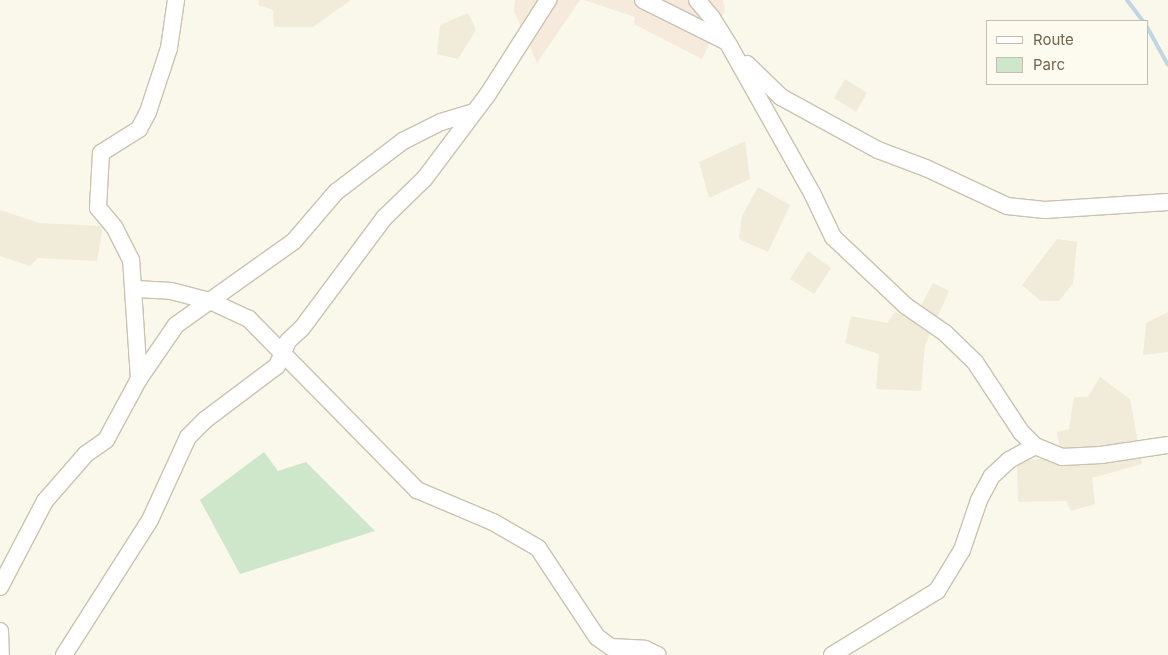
<!DOCTYPE html>
<html>
<head>
<meta charset="utf-8">
<style>
  body { margin:0 }
  #map { position:relative; width:1168px; height:655px; overflow:hidden; background:#faf8ea; font-family:Inter,sans-serif }
  div>[style] { position:absolute }
  .residential>* { inset:0; background:#f1ebd9 }
  .commercial>* { inset:0; background:#f6eadc }
  .green>* { inset:0; background:#cee6ca }
  .stream>* { height:4px; margin:-2px; padding:0 2px; transform-origin:2px; border-radius:2px; background:#c0d4e1 }
  .roads { filter:drop-shadow(1px 0 #cbc3b1) drop-shadow(-1px 0 #cbc3b1) drop-shadow(0 1px #cbc3b1) drop-shadow(0 -1px #cbc3b1) }
  .minor>* { height:16px; margin:-8px; padding:0 8px; transform-origin:8px; border-radius:8px; background:#fff }
  span { translate:-50% -50%; white-space:nowrap; text-align:center; line-height:1.15; -webkit-text-stroke:5px #fdfbf0; paint-order:stroke }
  .legend { position:absolute; left:986px; top:20px; width:162px; height:65px; box-sizing:border-box; background:#fdfbf0; border:1px solid #c5bfb0; margin:0; padding:6px 9px; list-style:none; font-size:15px; color:#716450 }
  .legend li { display:flex; align-items:center; gap:10px; height:25px }
  .legend b { width:25px; border:1px solid #c5bfb0 }
</style>
</head>
<body>
<div id="map">
  <div class="residential">
    <div style="clip-path:polygon(259px 0,351px 0,313px 27px,274px 27px,273px 10px,258px 5px)"></div>
    <div style="clip-path:polygon(468px 13px,476px 30px,458px 59px,437px 54px,440px 25px)"></div>
    <div style="clip-path:polygon(845px 79px,867px 93px,856px 112px,834px 98px)"></div>
    <div style="clip-path:polygon(745px 141px,750px 179px,709px 198px,699px 162px)"></div>
    <div style="clip-path:polygon(758px 187px,790px 205px,768px 252px,739px 239px,742px 216px)"></div>
    <div style="clip-path:polygon(0 210px,39px 223px,103px 226px,97px 261px,38px 258px,30px 266px,0 256px)"></div>
    <div style="clip-path:polygon(1057px 239px,1077px 242px,1073px 283px,1059px 301px,1041px 301px,1022px 285px)"></div>
    <div style="clip-path:polygon(808px 251px,831px 268px,814px 294px,790px 279px)"></div>
    <div style="clip-path:polygon(933px 283px,949px 291px,925px 345px,921px 391px,876px 389px,879px 354px,845px 343px,851px 316px,887px 323px,895px 312px,914px 319px)"></div>
    <div style="clip-path:polygon(1168px 312px,1168px 352px,1143px 355px,1146px 323px)"></div>
    <div style="clip-path:polygon(1100px 377px,1130px 399px,1142px 464px,1092px 478px,1095px 504px,1071px 511px,1066px 501px,1018px 502px,1017px 461px,1061px 457px,1057px 432px,1069px 429px,1074px 397px,1088px 397px)"></div>
  </div>
  <div class="commercial">
    <div style="clip-path:polygon(515px 0,580px 0,537px 63px,514px 11px)"></div>
    <div style="clip-path:polygon(584px 0,723px 0,725px 10px,702px 59px,634px 24px,635px 17px)"></div>
  </div>
  <div class="green">
    <div style="clip-path:polygon(264px 452px,278px 471px,306px 462px,375px 531px,240px 574px,200px 500px)"></div>
  </div>
  <div class="stream">
    <div style="left:1127px;top:0;width:26px;rotate:53deg"></div>
    <div style="left:1147px;top:27px;width:43px;rotate:61.1deg"></div>
  </div>
  <div class="roads">
    <div class="minor">
      <div style="left:643px;top:0;width:92px;rotate:26.6deg"></div>
      <div style="left:697px;top:0;width:23px;rotate:50deg"></div>
      <div style="left:712px;top:18px;width:34px;rotate:58deg"></div>
      <div style="left:730px;top:47px;width:167px;rotate:60.7deg"></div>
      <div style="left:812px;top:193px;width:49px;rotate:64.5deg"></div>
      <div style="left:833px;top:237px;width:100px;rotate:43.4deg"></div>
      <div style="left:906px;top:306px;width:47px;rotate:34.7deg"></div>
      <div style="left:945px;top:333px;width:42px;rotate:44deg"></div>
      <div style="left:975px;top:362px;width:84px;rotate:56.7deg"></div>
      <div style="left:1021px;top:432px;width:20px;rotate:45deg"></div>
      <div style="left:1035px;top:446px;width:29px;rotate:22deg"></div>
      <div style="left:1062px;top:457px;width:39px;rotate:-3deg"></div>
      <div style="left:1101px;top:455px;width:68px;rotate:-8.5deg"></div>
      <div style="left:747px;top:64px;width:47px;rotate:44.1deg"></div>
      <div style="left:781px;top:97px;width:111px;rotate:28.7deg"></div>
      <div style="left:878px;top:150px;width:51px;rotate:20.6deg"></div>
      <div style="left:926px;top:168px;width:89px;rotate:25.1deg"></div>
      <div style="left:1007px;top:206px;width:38px;rotate:6deg"></div>
      <div style="left:1045px;top:210px;width:123px;rotate:-3.7deg"></div>
      <div style="left:135px;top:289px;width:36px;rotate:3deg"></div>
      <div style="left:171px;top:291px;width:40px;rotate:14.4deg"></div>
      <div style="left:210px;top:301px;width:43px;rotate:24.8deg"></div>
      <div style="left:249px;top:319px;width:240px;rotate:45.5deg"></div>
      <div style="left:417px;top:490px;width:82px;rotate:22.8deg"></div>
      <div style="left:493px;top:522px;width:52px;rotate:30deg"></div>
      <div style="left:538px;top:548px;width:107px;rotate:56.5deg"></div>
      <div style="left:597px;top:637px;width:17px;rotate:36deg"></div>
      <div style="left:611px;top:647px;width:34px;rotate:3deg"></div>
      <div style="left:645px;top:649px;width:14px;rotate:25deg"></div>
      <div style="left:139px;top:379px;width:119px;rotate:-93.8deg"></div>
      <div style="left:131px;top:260px;width:36px;rotate:-117deg"></div>
      <div style="left:115px;top:228px;width:26px;rotate:-130deg"></div>
      <div style="left:98px;top:208px;width:55px;rotate:-86.9deg"></div>
      <div style="left:101px;top:153px;width:45px;rotate:-32.3deg"></div>
      <div style="left:139px;top:129px;width:19px;rotate:-62deg"></div>
      <div style="left:148px;top:112px;width:67px;rotate:-71.8deg"></div>
      <div style="left:169px;top:48px;width:49px;rotate:-81.7deg"></div>
      <div style="left:0;top:587px;width:97px;rotate:-62.4deg"></div>
      <div style="left:45px;top:501px;width:62px;rotate:-48.9deg"></div>
      <div style="left:86px;top:454px;width:24px;rotate:-35deg"></div>
      <div style="left:106px;top:440px;width:69px;rotate:-61.6deg"></div>
      <div style="left:139px;top:379px;width:65px;rotate:-55.6deg"></div>
      <div style="left:176px;top:325px;width:145px;rotate:-35.4deg"></div>
      <div style="left:294px;top:241px;width:65px;rotate:-49.4deg"></div>
      <div style="left:336px;top:192px;width:84px;rotate:-37.3deg"></div>
      <div style="left:403px;top:141px;width:42px;rotate:-26.6deg"></div>
      <div style="left:441px;top:122px;width:34px;rotate:-17deg"></div>
      <div style="left:0;top:631px;width:24px;rotate:88deg"></div>
      <div style="left:64px;top:655px;width:160px;rotate:-57.5deg"></div>
      <div style="left:150px;top:520px;width:91px;rotate:-65.4deg"></div>
      <div style="left:188px;top:437px;width:24px;rotate:-45deg"></div>
      <div style="left:205px;top:420px;width:90px;rotate:-36.9deg"></div>
      <div style="left:277px;top:366px;width:27px;rotate:-66deg"></div>
      <div style="left:288px;top:341px;width:19px;rotate:-43deg"></div>
      <div style="left:302px;top:328px;width:137px;rotate:-53.3deg"></div>
      <div style="left:384px;top:218px;width:57px;rotate:-44.3deg"></div>
      <div style="left:425px;top:178px;width:105px;rotate:-53.1deg"></div>
      <div style="left:488px;top:94px;width:112px;rotate:-57.4deg"></div>
      <div style="left:832px;top:655px;width:123px;rotate:-31.4deg"></div>
      <div style="left:937px;top:591px;width:48px;rotate:-58.6deg"></div>
      <div style="left:962px;top:550px;width:53px;rotate:-71.2deg"></div>
      <div style="left:979px;top:500px;width:27px;rotate:-62deg"></div>
      <div style="left:992px;top:476px;width:23px;rotate:-43deg"></div>
      <div style="left:1009px;top:460px;width:30px;rotate:-28deg"></div>
    </div>
  </div>
  <ul class="legend">
  <li><b style="height:6px;background:#fff"></b>Route</li>
  <li><b style="height:14px;background:#cee6ca"></b>Parc</li>
  </ul>
</div>
</body>
</html>
